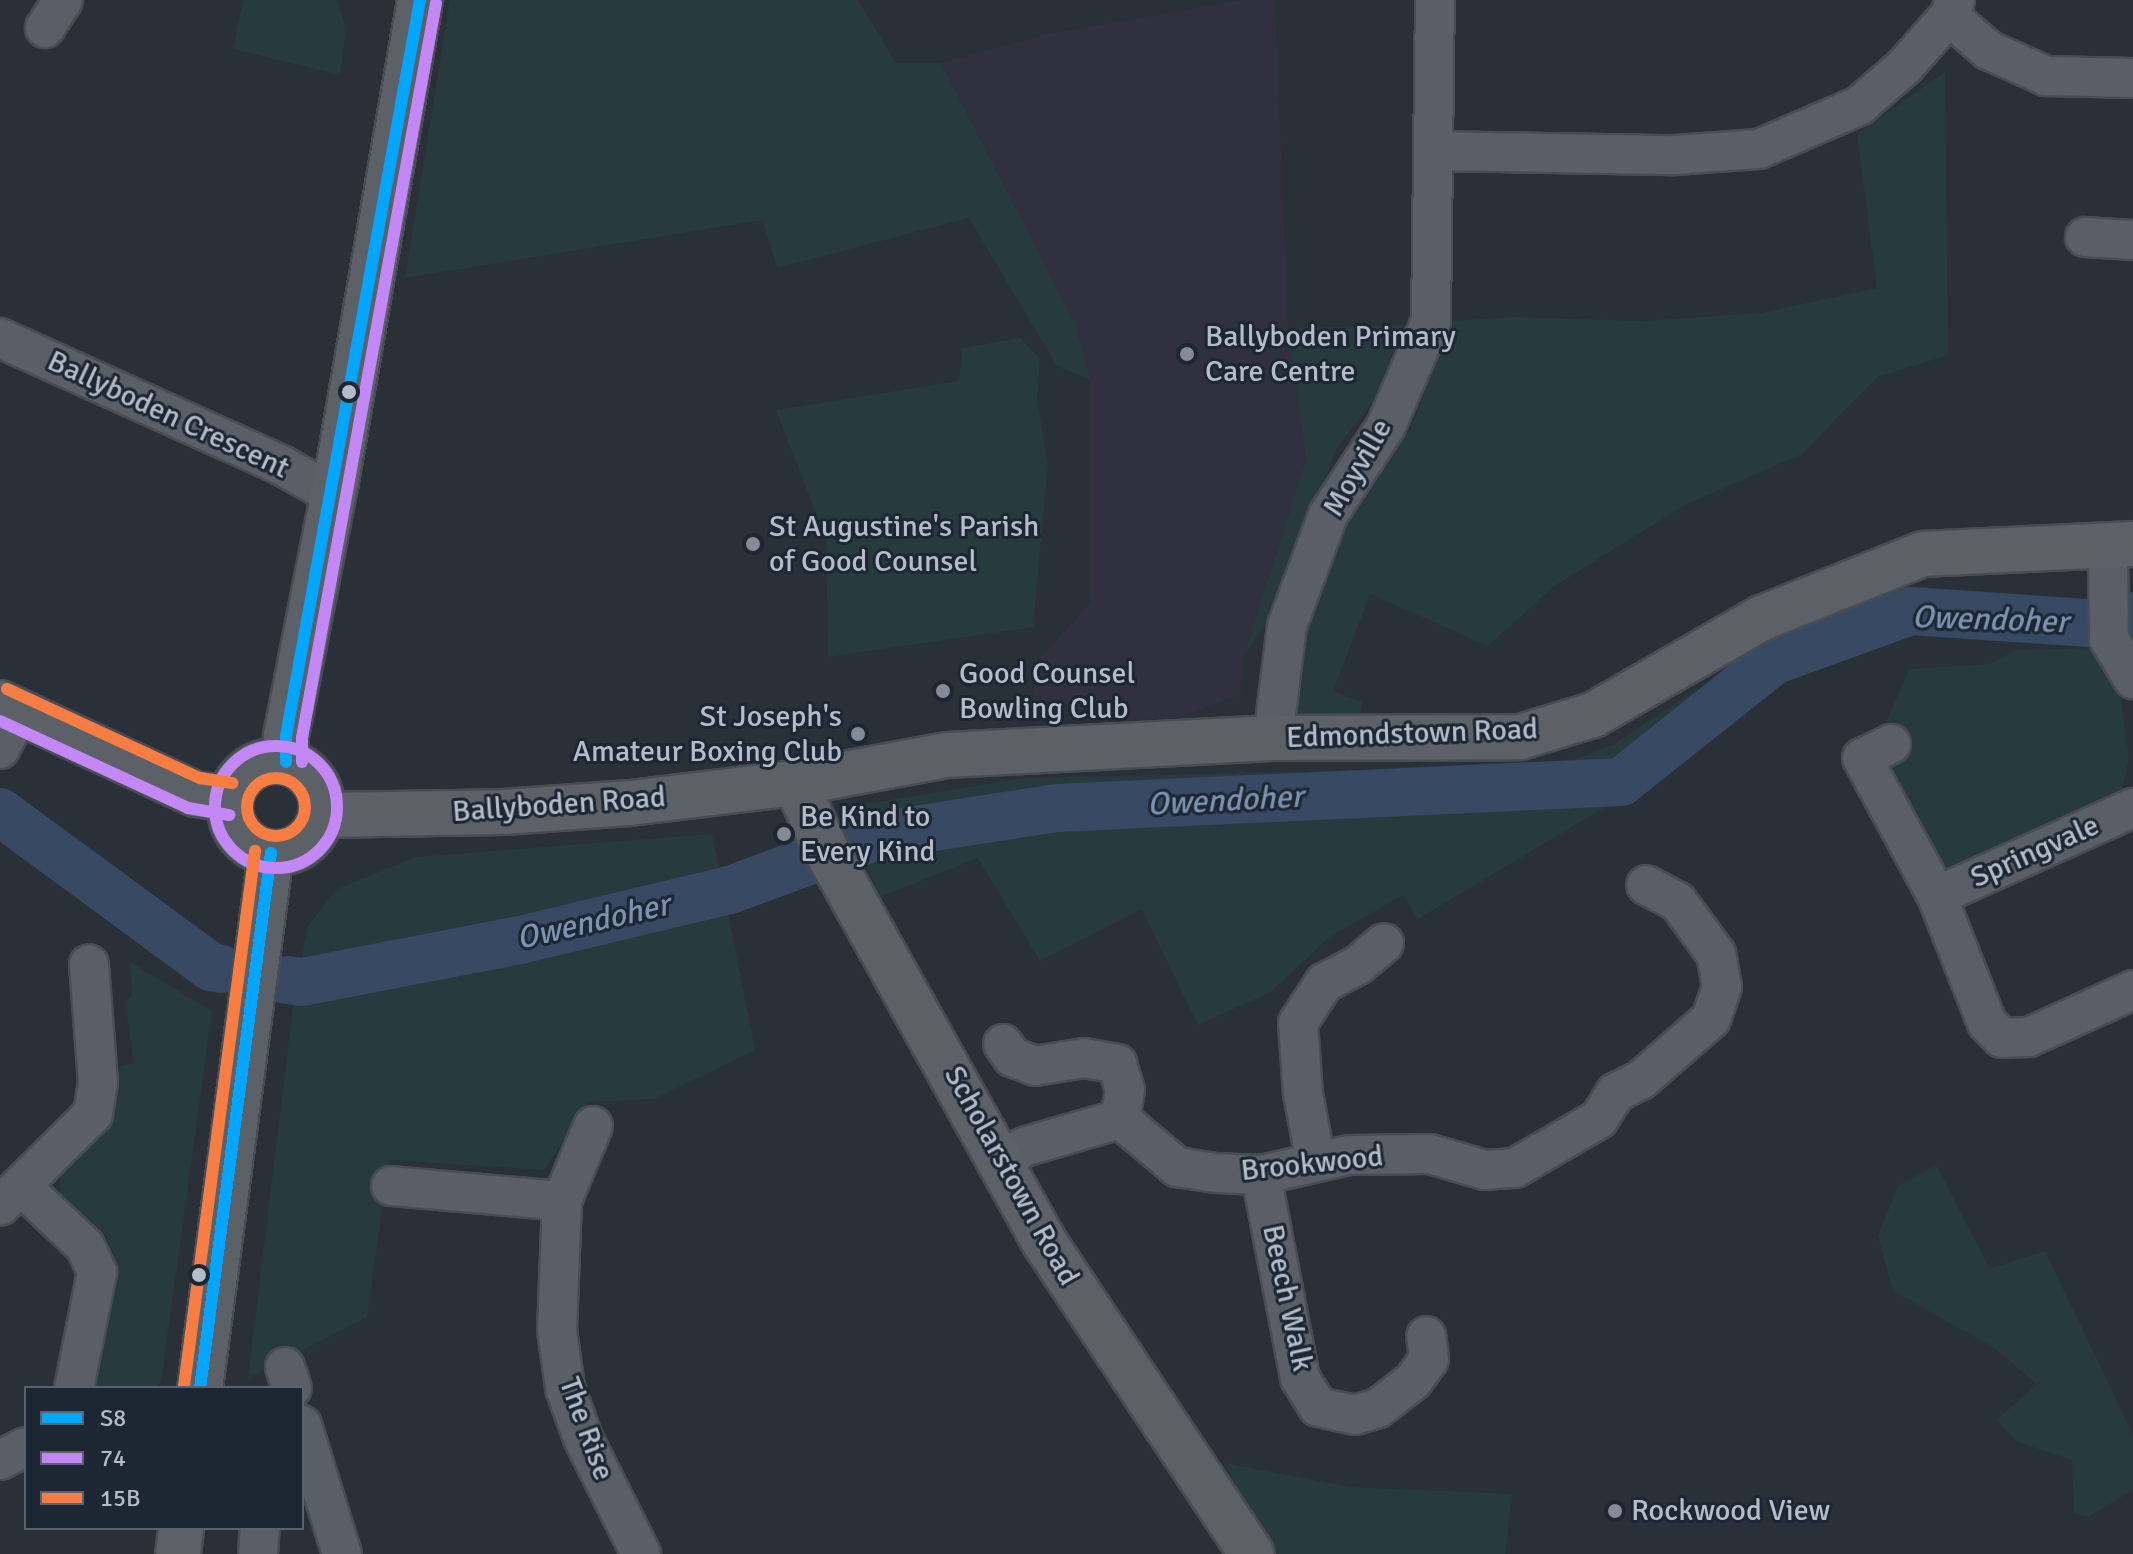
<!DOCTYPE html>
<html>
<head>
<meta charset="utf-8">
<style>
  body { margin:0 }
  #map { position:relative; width:2133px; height:1554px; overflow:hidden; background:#2a3038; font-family:Signika,sans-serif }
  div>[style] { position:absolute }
  .medical>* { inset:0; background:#31303e }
  .green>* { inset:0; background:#273a3e }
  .river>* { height:48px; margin:-24px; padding:0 24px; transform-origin:24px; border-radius:24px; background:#384963 }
  .roads { filter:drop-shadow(2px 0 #484c53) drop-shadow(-2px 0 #484c53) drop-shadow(0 2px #484c53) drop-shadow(0 -2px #484c53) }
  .minor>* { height:38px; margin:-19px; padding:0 19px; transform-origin:19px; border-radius:19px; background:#5a5e66 }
  .major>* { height:44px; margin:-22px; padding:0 22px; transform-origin:22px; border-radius:22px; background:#5c6168 }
  .major>.ring { margin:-22px; padding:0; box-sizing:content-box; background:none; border:44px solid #5c6168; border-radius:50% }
  .bus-1>* { height:12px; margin:-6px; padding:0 6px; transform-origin:6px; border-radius:6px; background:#00a6ff }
  .bus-2>* { height:12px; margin:-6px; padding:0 6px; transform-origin:6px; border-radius:6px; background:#c388f6 }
  .bus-2>.ring { margin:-6px; padding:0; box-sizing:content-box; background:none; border:12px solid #c388f6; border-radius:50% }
  .bus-3>* { height:12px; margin:-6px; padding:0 6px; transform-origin:6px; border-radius:6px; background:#f77d43 }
  .bus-3>.ring { margin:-6px; padding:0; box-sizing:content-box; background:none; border:12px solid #f77d43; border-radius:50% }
  .dots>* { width:22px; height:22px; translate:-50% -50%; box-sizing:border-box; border:4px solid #1d2633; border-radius:50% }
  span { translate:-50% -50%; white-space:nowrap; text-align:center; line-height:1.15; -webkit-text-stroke:6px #1d2633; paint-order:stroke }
  .poi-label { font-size:30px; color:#b4bcc9 }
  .left { translate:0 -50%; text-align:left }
  .right { translate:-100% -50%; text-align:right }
  .street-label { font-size:30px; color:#b4bcc9 }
  .water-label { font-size:32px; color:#7c92b1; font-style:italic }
  .legend { position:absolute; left:24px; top:1386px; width:280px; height:144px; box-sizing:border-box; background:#1d2633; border:2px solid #59626f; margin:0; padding:10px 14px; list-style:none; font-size:24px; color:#b4bcc9 }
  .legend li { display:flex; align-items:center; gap:16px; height:40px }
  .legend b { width:40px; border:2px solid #59626f }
</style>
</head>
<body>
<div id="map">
  <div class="medical">
    <div style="clip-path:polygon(1244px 0,1275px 0,1288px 328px,1306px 459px,1244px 655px,1242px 694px,1173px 719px,1130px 720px,1078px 708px,1078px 703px,1034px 709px,1033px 665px,1091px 603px,1091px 380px,1074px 321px,941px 63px,1047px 34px)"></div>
  </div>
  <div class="green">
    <div style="clip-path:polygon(243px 0,337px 0,346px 28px,340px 75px,233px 49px)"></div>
    <div style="clip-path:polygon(450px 0,858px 0,896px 63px,941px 63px,1074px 321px,1091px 380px,1057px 366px,969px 218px,777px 268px,763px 220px,405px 278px)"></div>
    <div style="clip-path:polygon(1945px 72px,1948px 355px,1878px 377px,1802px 454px,1685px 505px,1553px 587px,1488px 646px,1370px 594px,1333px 691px,1362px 702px,1360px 715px,1297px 715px,1306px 627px,1348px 525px,1411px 428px,1452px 321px,1512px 317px,1642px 321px,1761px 313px,1877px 288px,1857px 134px)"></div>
    <div style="clip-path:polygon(1406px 325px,1370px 406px,1338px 446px,1267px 622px,1244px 655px,1306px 459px,1288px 328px)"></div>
    <div style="clip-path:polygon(1020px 338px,1040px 359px,1037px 400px,1048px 465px,1033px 627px,828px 657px,826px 539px,776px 410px,959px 381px,963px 348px)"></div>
    <div style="clip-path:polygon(2095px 648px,2117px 670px,2129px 758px,2122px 791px,2110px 806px,1946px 876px,1888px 768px,1902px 753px,1884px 728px,1909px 669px,1990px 664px,2016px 650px)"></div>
    <div style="clip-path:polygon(1698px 688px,1719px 724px,1627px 794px,1418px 919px,1403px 895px,1328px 938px,1271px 992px,1198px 1025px,1142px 909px,1040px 961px,978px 858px,881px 897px,850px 832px,852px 806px,1026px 778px,1496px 767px,1573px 760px,1614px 744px)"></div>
    <div style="clip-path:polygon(712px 834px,755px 1050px,654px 1099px,589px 1102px,544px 1170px,389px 1160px,367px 1317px,248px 1378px,295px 992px,308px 926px,337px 889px,416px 857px)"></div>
    <div style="clip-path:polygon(130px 962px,212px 1011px,161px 1382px,156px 1388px,97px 1388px,94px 1376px,116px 1281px,114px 1257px,106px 1235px,60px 1193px,60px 1171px,115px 1107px,114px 1068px,134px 1063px,125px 1002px,132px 996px)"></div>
    <div style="clip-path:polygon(1936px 1165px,1990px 1269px,2045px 1251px,2133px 1435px,2133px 1490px,2088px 1517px,2074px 1512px,2072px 1460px,2018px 1442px,1996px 1420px,2037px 1385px,1996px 1349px,1893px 1291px,1878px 1236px,1898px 1186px)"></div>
    <div style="clip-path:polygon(1224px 1463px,1351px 1487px,1512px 1494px,1505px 1554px,1272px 1554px)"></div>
  </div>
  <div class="river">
    <div style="left:0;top:812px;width:262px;rotate:36.3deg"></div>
    <div style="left:211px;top:967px;width:10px;rotate:11deg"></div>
    <div style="left:287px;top:980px;width:15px;rotate:8deg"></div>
    <div style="left:302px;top:982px;width:222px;rotate:-10.9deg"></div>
    <div style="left:520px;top:940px;width:216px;rotate:-13.4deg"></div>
    <div style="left:730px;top:890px;width:156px;rotate:-20.3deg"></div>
    <div style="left:876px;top:836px;width:183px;rotate:-8.8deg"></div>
    <div style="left:1057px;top:808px;width:565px;rotate:-2.64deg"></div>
    <div style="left:1621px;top:782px;width:194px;rotate:-38.5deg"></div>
    <div style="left:1773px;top:661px;width:147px;rotate:-19.9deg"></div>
    <div style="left:1911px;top:611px;width:175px;rotate:3.9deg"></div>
    <div style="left:2086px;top:623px;width:48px;rotate:-8.5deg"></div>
  </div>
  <div class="roads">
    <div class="minor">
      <div style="left:1949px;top:16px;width:52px;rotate:41.1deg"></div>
      <div style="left:1988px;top:50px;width:64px;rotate:24.1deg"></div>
      <div style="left:2046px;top:76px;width:87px;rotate:1.3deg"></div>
      <div style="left:45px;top:28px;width:33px;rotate:-57deg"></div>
      <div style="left:1436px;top:151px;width:239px;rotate:1deg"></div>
      <div style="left:1675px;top:155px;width:84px;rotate:-4.1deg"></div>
      <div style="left:1759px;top:149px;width:109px;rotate:-23.3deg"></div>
      <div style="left:1859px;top:106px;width:61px;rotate:-41deg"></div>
      <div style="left:1905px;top:66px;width:67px;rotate:-48.7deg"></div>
      <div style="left:1949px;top:16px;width:17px;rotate:-69deg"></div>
      <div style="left:2085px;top:237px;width:48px;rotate:3.6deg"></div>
      <div style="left:0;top:338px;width:308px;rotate:24.3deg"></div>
      <div style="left:281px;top:465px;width:61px;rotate:29.5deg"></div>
      <div style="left:2108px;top:544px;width:95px;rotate:89.4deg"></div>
      <div style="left:2109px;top:639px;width:47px;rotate:59deg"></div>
      <div style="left:1273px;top:738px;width:113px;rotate:-82.9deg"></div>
      <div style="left:1287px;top:626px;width:118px;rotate:-69.7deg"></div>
      <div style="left:1328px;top:515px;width:106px;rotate:-56.9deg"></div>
      <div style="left:1386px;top:426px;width:114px;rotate:-66.8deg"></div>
      <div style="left:1431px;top:321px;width:321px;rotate:-89.3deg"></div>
      <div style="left:1891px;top:744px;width:32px;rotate:154deg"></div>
      <div style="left:1862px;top:758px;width:157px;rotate:61.5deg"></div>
      <div style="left:1937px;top:896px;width:136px;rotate:68.5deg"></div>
      <div style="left:1987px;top:1023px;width:21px;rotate:45deg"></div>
      <div style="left:2002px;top:1038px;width:27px;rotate:-2deg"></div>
      <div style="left:2029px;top:1037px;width:114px;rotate:-24.3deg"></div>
      <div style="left:0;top:749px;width:41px;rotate:-62.2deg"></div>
      <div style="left:1937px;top:896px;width:215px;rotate:-24.2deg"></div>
      <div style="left:1003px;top:1044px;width:16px;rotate:55deg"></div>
      <div style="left:1012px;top:1057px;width:25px;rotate:21deg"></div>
      <div style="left:1035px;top:1066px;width:50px;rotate:-9.3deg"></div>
      <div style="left:1084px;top:1058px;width:34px;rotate:10deg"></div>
      <div style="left:1117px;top:1064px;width:27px;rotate:73deg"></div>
      <div style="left:1125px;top:1090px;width:29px;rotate:100deg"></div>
      <div style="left:593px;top:1126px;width:81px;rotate:112.5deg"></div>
      <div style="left:562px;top:1201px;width:129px;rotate:92.2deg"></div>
      <div style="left:557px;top:1330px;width:59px;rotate:82.1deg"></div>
      <div style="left:565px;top:1388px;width:53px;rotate:70.2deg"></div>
      <div style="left:583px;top:1438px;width:130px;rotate:63.4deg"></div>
      <div style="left:1001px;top:1159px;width:29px;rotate:-27deg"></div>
      <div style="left:1027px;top:1146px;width:97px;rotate:-16.2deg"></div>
      <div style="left:1120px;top:1119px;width:75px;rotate:40.1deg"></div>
      <div style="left:1177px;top:1167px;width:39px;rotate:9deg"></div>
      <div style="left:1216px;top:1173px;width:45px;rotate:2.5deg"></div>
      <div style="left:1261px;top:1175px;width:90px;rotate:-12.8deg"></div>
      <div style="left:1349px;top:1155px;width:81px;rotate:-0.7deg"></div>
      <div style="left:1430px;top:1154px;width:57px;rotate:16.2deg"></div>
      <div style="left:1485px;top:1170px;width:30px;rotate:-4deg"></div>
      <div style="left:1515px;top:1168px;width:97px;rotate:-30.3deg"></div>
      <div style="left:1599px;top:1119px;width:31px;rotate:-58deg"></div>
      <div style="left:1615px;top:1093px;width:29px;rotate:-27deg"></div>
      <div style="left:1641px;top:1080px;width:93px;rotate:-41.1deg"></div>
      <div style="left:1711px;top:1019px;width:34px;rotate:-71deg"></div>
      <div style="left:1722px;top:987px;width:34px;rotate:-100deg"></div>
      <div style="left:1716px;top:954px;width:64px;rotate:-126.2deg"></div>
      <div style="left:1678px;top:902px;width:36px;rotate:-152deg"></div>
      <div style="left:1316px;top:1162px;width:69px;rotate:-100.8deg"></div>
      <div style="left:1303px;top:1094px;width:71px;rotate:-94deg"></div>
      <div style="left:1298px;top:1023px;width:48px;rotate:-57deg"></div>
      <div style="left:1324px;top:983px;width:38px;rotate:-28deg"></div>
      <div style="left:1358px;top:965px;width:34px;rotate:-40deg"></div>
      <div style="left:1261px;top:1175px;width:207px;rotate:79.1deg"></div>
      <div style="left:1300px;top:1378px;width:34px;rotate:58deg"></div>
      <div style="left:1318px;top:1407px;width:38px;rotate:12deg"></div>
      <div style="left:1355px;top:1415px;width:24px;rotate:-17deg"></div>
      <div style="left:1378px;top:1408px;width:44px;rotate:-37.6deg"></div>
      <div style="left:1413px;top:1381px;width:27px;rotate:-54deg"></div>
      <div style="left:1429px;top:1359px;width:23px;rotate:-97deg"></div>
      <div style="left:21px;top:1186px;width:88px;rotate:43.2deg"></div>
      <div style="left:85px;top:1246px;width:29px;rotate:65deg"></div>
      <div style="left:97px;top:1272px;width:118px;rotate:101.2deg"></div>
      <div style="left:391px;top:1186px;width:172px;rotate:5deg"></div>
      <div style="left:0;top:1206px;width:131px;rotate:-44.7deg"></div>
      <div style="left:93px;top:1114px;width:32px;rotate:-81deg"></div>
      <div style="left:98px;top:1082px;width:118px;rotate:-94.4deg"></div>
      <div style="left:285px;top:1367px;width:22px;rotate:72deg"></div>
      <div style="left:302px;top:1425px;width:135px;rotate:72.8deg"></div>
      <div style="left:0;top:1460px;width:29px;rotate:-27deg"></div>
      <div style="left:258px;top:1554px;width:26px;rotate:-86deg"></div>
    </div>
    <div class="major">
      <div style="left:0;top:703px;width:215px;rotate:25deg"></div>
      <div style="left:195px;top:794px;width:36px;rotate:8deg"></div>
      <div class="ring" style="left:230px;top:761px;width:48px;height:48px"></div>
      <div style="left:286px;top:762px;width:26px;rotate:-90deg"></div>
      <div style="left:286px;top:736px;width:259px;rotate:-78.9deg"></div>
      <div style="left:336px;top:482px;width:489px;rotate:-80.1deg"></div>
      <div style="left:796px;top:783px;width:71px;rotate:66deg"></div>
      <div style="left:825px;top:848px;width:449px;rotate:60.9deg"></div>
      <div style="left:1043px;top:1240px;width:377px;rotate:56.4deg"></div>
      <div style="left:321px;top:815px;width:183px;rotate:-0.9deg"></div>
      <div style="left:504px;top:812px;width:126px;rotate:-4.1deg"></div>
      <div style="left:630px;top:803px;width:167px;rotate:-6.9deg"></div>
      <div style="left:796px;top:783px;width:154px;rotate:-10.5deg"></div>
      <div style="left:947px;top:755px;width:326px;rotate:-3deg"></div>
      <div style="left:1273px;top:738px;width:247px;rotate:-0.2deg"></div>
      <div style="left:1520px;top:737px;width:76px;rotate:-16.8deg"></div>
      <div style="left:1593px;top:715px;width:195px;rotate:-29.9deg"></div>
      <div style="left:1762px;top:618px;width:173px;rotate:-21.7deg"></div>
      <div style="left:1923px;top:554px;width:210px;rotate:-2.7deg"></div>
      <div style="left:200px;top:1388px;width:540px;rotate:-82.44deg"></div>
      <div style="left:178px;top:1554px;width:26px;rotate:-83deg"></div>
    </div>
  </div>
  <div class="bus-1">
    <div style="left:286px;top:762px;width:26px;rotate:-90deg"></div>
    <div style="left:286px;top:736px;width:748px;rotate:-79.68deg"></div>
    <div style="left:200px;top:1388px;width:540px;rotate:-82.44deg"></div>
  </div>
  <div class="bus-2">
    <div style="left:0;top:721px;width:207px;rotate:24.8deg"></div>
    <div style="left:188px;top:808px;width:42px;rotate:9.7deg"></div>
    <div class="ring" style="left:215px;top:746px;width:110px;height:110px"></div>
    <div style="left:302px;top:762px;width:24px;rotate:-90deg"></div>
    <div style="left:302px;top:738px;width:747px;rotate:-79.67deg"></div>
  </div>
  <div class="bus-3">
    <div style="left:7px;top:689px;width:213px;rotate:24.8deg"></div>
    <div style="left:200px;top:778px;width:33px;rotate:9deg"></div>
    <div class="ring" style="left:247px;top:778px;width:46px;height:46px"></div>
    <div style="left:184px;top:1386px;width:540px;rotate:-82.44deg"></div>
  </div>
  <div class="dots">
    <div style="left:1187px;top:354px;background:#848b96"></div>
    <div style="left:349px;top:392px;background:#b4bcc9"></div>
    <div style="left:753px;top:544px;background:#848b96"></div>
    <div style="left:943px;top:691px;background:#848b96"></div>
    <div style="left:858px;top:734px;background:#848b96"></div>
    <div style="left:784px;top:834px;background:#848b96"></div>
    <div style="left:199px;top:1275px;background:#b4bcc9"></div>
    <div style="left:1615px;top:1511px;background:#848b96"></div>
  </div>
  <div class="poi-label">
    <span class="left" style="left:1205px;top:354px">Ballyboden Primary<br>Care Centre</span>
    <span class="left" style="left:769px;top:544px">St Augustine's Parish<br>of Good Counsel</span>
    <span class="left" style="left:959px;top:691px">Good Counsel<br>Bowling Club</span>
    <span class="right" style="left:842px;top:734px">St Joseph's<br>Amateur Boxing Club</span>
    <span class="left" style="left:800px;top:834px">Be Kind to<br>Every Kind</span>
    <span class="left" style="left:1631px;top:1511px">Rockwood View</span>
  </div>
  <div class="street-label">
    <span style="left:168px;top:415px;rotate:25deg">Ballyboden Crescent</span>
    <span style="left:1358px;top:468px;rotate:-60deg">Moyville</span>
    <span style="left:1412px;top:734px;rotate:-2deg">Edmondstown Road</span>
    <span style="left:559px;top:805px;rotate:-4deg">Ballyboden Road</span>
    <span style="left:2035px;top:852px;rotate:-24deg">Springvale</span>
    <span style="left:1312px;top:1164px;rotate:-6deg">Brookwood</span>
    <span style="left:1011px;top:1176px;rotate:61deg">Scholarstown Road</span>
    <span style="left:1287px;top:1298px;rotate:78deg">Beech Walk</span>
    <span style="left:586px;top:1429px;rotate:70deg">The Rise</span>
  </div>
  <div class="water-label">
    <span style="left:1990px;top:620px;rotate:2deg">Owendoher</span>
    <span style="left:1225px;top:801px;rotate:-3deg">Owendoher</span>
    <span style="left:593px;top:922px;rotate:-13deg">Owendoher</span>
  </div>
  <ul class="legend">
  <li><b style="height:10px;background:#00a6ff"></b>S8</li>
  <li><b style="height:10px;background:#c388f6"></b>74</li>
  <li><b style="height:10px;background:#f77d43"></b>15B</li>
  </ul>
</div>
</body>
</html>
